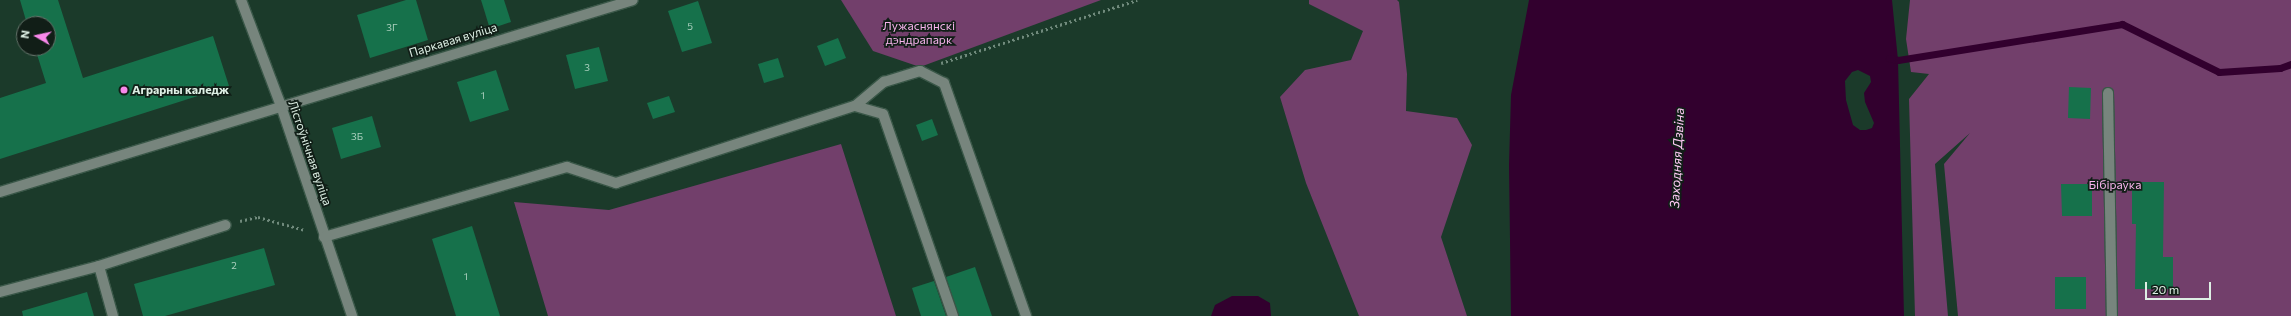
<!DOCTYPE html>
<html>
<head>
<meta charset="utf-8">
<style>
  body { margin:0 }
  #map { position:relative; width:2291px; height:316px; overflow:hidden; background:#1b3a2a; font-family:Commissioner,sans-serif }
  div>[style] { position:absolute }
  .green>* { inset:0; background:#723f6b }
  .water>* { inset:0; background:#32002e }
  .stream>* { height:7px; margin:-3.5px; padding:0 3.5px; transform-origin:3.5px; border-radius:3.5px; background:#32002e }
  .building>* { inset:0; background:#16714b }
  .path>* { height:2.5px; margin-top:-1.25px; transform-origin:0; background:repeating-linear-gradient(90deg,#708a7c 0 2px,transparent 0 5px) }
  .roads { filter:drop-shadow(1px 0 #3a5748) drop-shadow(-1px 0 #3a5748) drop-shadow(0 1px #3a5748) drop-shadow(0 -1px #3a5748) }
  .minor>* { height:10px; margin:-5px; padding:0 5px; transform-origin:5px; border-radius:5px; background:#77857d }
  .dots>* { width:11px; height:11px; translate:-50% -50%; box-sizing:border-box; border:2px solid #111e17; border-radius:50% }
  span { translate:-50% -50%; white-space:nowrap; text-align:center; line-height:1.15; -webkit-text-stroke:3.5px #111e17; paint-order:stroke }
  .number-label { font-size:10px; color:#abd0be }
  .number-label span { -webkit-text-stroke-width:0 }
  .park-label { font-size:12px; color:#f8b4ed }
  .street-label { font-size:12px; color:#ddefe4 }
  .poi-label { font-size:12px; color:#ddefe4; font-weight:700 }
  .left { translate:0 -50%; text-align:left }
  .water-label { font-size:13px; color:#fecbf5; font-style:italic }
  .north { position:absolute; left:16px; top:16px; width:40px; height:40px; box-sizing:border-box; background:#111e17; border:1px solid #637269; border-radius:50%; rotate:279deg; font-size:11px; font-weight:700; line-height:16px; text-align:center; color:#ddefe4 }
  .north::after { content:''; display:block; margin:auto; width:14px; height:18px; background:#f888ea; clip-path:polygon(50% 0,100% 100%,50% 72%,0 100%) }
  .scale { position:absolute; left:2145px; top:282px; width:66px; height:18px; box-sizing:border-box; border:2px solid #ddefe4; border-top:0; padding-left:5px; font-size:12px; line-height:14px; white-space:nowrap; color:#ddefe4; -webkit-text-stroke:3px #111e17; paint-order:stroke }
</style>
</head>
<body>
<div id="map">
  <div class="green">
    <div style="clip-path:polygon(841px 0,1101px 0,920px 67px,873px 51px)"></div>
    <div style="clip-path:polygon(1309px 0,1397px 0,1399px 2px,1407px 74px,1406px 111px,1457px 118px,1472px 145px,1441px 237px,1467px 316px,1359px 316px,1306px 183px,1280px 97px,1305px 70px,1351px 60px,1363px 31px,1309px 4px)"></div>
    <div style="clip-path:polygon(1910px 0,2291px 0,2291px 316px,1958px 316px,1944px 164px,1970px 133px,1935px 164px,1948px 316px,1915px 316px,1909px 99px,1929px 74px,1911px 72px,1906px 39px)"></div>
    <div style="clip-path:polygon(841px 144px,896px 316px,548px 316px,514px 202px,609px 210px)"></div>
  </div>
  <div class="water">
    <div style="clip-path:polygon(evenodd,1529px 0,1892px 0,1898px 60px,1904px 316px,1511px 316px,1509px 165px,1511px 95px,1529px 0,1858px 70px,1870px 76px,1871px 82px,1864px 93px,1865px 102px,1874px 123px,1872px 128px,1866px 130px,1860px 130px,1853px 125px,1846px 100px,1845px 81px,1852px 72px,1858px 70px)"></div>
    <div style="clip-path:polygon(1232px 296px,1258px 296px,1270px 303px,1271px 316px,1211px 316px,1215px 305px)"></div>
  </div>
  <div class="stream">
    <div style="left:1889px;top:58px;width:9px;rotate:13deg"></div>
    <div style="left:1898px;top:60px;width:227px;rotate:-9.1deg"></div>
    <div style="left:2122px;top:24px;width:108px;rotate:26.3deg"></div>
    <div style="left:2219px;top:72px;width:61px;rotate:-3.8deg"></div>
    <div style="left:2280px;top:68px;width:12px;rotate:-20deg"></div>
  </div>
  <div class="building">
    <div style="clip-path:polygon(20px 0,58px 0,83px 78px,213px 36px,229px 86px,0 159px,0 98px,46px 83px,35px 48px,48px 48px,48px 24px,27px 24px)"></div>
    <div style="clip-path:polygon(406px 0,416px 0,428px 40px,370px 58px,357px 15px)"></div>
    <div style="clip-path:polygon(481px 0,504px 0,511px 22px,490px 29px)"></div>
    <div style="clip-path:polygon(698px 1px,712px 43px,682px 52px,668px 11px)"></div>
    <div style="clip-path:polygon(838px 38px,846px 58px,825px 66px,817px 46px)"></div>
    <div style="clip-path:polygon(599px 47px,608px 81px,575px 89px,566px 55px)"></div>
    <div style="clip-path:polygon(778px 58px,784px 77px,764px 83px,758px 64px)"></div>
    <div style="clip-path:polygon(496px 70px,509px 110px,470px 122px,457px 82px)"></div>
    <div style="clip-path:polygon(2069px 87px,2091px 88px,2090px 119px,2068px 118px)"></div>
    <div style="clip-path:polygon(669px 96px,675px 112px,653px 119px,647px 103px)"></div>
    <div style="clip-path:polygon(372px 116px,381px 147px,341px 159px,332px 128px)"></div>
    <div style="clip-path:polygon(932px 119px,938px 135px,922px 141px,916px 125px)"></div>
    <div style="clip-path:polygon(2132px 182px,2164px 182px,2163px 257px,2173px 257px,2173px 289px,2135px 289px,2136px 224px,2132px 224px)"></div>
    <div style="clip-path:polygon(2061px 184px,2092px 184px,2092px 216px,2062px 216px)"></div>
    <div style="clip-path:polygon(472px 226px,500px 316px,456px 316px,432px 239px)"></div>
    <div style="clip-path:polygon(264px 248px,275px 285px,165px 316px,143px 316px,134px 284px)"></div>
    <div style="clip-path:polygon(975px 267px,992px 316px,959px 316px,946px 277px)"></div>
    <div style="clip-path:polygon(2055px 277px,2086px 277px,2086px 309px,2055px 309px)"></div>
    <div style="clip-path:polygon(934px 281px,946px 316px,921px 316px,912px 288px)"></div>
    <div style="clip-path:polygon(87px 292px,94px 316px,23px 316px,22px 311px)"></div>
  </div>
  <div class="path">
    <div style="left:941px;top:63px;width:206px;rotate:-17.8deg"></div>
    <div style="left:240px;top:221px;width:18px;rotate:-13deg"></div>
    <div style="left:258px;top:217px;width:49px;rotate:15.5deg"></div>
  </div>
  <div class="roads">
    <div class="minor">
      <div style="left:241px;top:0;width:113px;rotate:69.3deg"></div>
      <div style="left:281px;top:106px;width:222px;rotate:71.3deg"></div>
      <div style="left:2108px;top:93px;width:223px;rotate:89deg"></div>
      <div style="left:855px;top:106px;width:29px;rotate:16deg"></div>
      <div style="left:883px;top:114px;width:214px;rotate:70.9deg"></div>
      <div style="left:0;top:192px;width:661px;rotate:-16.87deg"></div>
      <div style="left:324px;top:237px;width:253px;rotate:-16.1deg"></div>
      <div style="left:567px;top:167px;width:52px;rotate:18.1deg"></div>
      <div style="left:616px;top:183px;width:251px;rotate:-17.9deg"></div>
      <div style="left:855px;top:106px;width:38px;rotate:-40deg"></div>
      <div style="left:884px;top:82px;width:38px;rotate:-17deg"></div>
      <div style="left:920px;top:71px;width:27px;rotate:27deg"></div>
      <div style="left:944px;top:83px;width:247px;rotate:70.6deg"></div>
      <div style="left:99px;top:266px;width:52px;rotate:74.4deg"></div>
      <div style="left:0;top:292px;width:102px;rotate:-14.7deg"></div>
      <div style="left:99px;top:266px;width:133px;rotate:-17.9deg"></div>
    </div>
  </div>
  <div class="dots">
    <div style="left:124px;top:90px;background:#f888ea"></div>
  </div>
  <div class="number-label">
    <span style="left:690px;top:27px">5</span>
    <span style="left:392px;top:28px">3Г</span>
    <span style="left:587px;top:68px">3</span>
    <span style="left:483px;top:96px">1</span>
    <span style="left:357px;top:137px">3Б</span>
    <span style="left:234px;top:266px">2</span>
    <span style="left:466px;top:277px">1</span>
  </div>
  <div class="park-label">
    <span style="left:919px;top:33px">Лужаснянскі<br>дэндрапарк</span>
    <span style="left:2115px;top:185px">Бібіраўка</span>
  </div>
  <div class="street-label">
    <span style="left:453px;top:40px;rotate:-17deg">Паркавая вуліца</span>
    <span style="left:310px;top:153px;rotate:71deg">Лістоўнічная вуліца</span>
  </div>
  <div class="poi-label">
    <span class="left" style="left:132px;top:90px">Аграрны каледж</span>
  </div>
  <div class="water-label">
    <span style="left:1677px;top:158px;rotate:-87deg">Заходняя Дзвіна</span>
  </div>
  <div class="north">N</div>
  <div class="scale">20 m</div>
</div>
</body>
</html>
